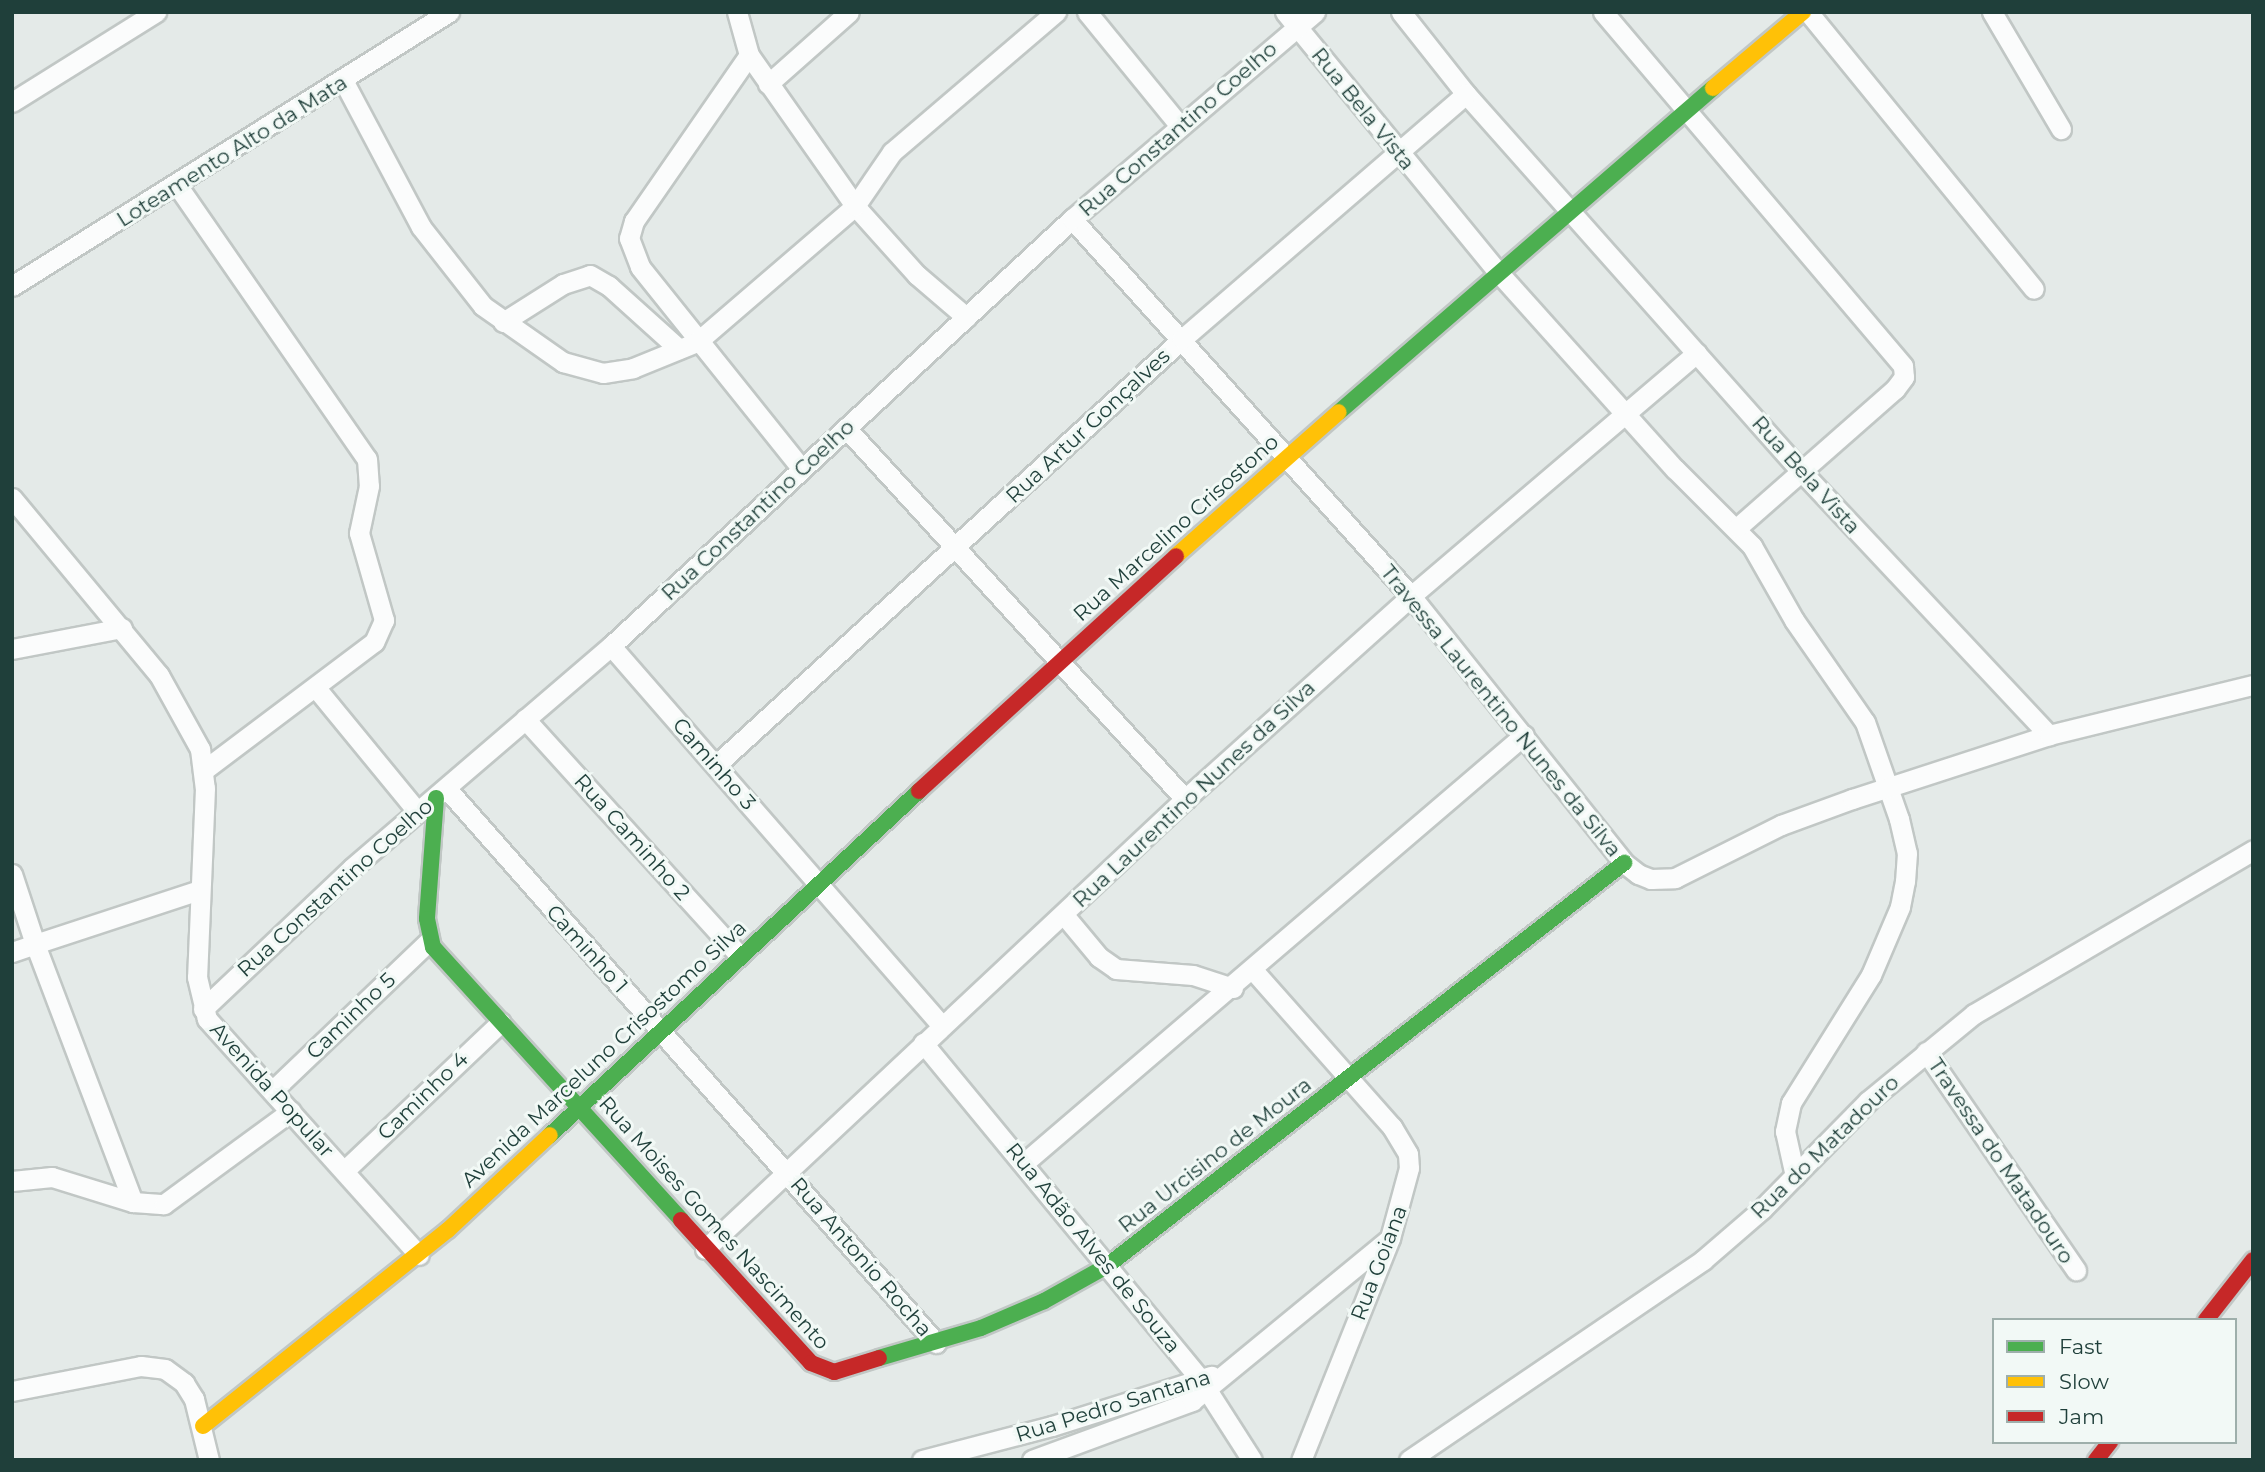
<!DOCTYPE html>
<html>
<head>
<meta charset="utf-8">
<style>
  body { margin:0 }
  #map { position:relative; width:2265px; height:1472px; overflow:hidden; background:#e4eae8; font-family:Montserrat,sans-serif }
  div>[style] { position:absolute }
  .roads { filter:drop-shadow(2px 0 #c1c7c5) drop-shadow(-2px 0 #c1c7c5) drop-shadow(0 2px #c1c7c5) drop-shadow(0 -2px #c1c7c5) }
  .street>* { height:19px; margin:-9.5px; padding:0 9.5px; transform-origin:9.5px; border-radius:9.5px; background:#fbfcfc }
  .fast>* { height:16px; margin:-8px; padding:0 8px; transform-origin:8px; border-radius:8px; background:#4caf50 }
  .slow>* { height:16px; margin:-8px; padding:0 8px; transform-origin:8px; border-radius:8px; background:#ffc107 }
  .jam>* { height:16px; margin:-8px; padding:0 8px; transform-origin:8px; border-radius:8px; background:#c62828 }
  span { translate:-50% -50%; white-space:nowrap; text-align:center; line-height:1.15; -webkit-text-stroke:6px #f2f9f6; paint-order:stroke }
  .street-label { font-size:21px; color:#1f3f3a }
  .frame { position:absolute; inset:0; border:14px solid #1f3f3a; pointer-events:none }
  .legend { position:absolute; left:1992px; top:1318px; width:245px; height:126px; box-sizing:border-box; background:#f2f9f6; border:2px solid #9eafab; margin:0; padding:9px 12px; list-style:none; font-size:21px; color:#1f3f3a }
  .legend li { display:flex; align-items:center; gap:14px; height:35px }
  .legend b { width:35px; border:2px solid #9eafab }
</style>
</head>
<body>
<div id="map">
  <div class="roads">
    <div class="street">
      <div style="left:737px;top:12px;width:45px;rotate:74.4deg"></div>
      <div style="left:749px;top:55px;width:184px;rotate:54.9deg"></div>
      <div style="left:855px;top:206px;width:93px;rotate:48.1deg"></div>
      <div style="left:917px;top:275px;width:65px;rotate:40.6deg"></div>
      <div style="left:1087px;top:12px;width:146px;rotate:50.8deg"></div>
      <div style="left:1285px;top:12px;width:336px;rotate:50.7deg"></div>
      <div style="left:1498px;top:272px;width:265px;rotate:48.1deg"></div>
      <div style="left:1675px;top:469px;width:109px;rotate:45deg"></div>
      <div style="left:1752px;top:546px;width:85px;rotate:60.4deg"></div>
      <div style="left:1794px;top:620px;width:124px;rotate:55.2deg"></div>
      <div style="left:1865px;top:722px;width:103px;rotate:70.7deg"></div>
      <div style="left:1899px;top:819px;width:35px;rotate:77deg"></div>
      <div style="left:1907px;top:853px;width:28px;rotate:94deg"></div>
      <div style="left:1905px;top:881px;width:26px;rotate:101deg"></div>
      <div style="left:1900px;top:907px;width:74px;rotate:113.1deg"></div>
      <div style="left:1871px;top:975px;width:151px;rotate:122deg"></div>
      <div style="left:1791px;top:1103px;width:29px;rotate:102deg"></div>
      <div style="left:1785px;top:1131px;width:46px;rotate:77.5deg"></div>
      <div style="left:1401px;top:12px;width:105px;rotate:51.6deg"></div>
      <div style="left:1466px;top:94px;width:503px;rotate:48.39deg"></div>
      <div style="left:1800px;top:470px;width:364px;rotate:46.8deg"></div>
      <div style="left:1603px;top:12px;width:464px;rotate:49.7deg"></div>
      <div style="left:1903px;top:366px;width:11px;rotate:85deg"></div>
      <div style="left:1904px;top:377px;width:15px;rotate:127deg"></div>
      <div style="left:1895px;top:389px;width:210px;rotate:138.7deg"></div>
      <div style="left:1808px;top:12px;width:357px;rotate:50.8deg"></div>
      <div style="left:1992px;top:12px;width:136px;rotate:59.5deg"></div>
      <div style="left:749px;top:55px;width:202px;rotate:124.7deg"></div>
      <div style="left:634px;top:221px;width:18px;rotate:106deg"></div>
      <div style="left:629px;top:238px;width:31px;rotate:69deg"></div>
      <div style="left:640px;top:267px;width:259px;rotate:51.3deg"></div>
      <div style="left:344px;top:82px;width:164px;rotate:62deg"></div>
      <div style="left:421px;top:227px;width:100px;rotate:51.9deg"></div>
      <div style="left:483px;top:306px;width:98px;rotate:35deg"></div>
      <div style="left:563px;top:362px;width:41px;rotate:15.4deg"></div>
      <div style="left:603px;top:373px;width:30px;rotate:-9deg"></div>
      <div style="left:633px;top:368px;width:69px;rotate:-22.1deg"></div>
      <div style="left:697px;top:342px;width:208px;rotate:-40.7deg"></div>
      <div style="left:855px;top:206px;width:65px;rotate:-55.6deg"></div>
      <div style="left:892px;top:152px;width:216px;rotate:-40.5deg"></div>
      <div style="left:768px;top:84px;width:108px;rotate:-41.6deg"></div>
      <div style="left:12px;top:102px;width:170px;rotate:-32deg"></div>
      <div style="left:177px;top:185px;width:333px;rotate:55.3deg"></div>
      <div style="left:367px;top:459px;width:27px;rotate:86deg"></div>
      <div style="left:369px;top:486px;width:48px;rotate:102deg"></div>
      <div style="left:359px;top:533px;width:91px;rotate:74deg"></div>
      <div style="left:384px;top:620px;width:24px;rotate:114deg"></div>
      <div style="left:374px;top:642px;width:213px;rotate:143deg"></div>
      <div style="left:1072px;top:219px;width:507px;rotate:48.04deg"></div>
      <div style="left:1411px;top:596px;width:342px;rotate:51.4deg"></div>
      <div style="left:1624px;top:863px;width:18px;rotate:38deg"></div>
      <div style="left:1638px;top:874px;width:14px;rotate:21deg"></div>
      <div style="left:1651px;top:879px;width:24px;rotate:-2deg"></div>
      <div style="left:1675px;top:878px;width:119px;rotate:-26.6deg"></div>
      <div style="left:1781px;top:825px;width:76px;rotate:-20.1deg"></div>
      <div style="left:1852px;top:799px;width:207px;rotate:-18deg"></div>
      <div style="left:2049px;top:735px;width:210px;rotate:-13.8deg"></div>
      <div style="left:12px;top:286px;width:516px;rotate:-32.09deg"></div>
      <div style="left:503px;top:322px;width:71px;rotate:-32.3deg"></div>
      <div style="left:563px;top:284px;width:28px;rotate:-18deg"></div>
      <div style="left:590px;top:275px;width:22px;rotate:30deg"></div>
      <div style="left:609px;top:286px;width:94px;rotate:42deg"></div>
      <div style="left:846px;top:428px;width:503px;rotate:47.58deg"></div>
      <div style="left:12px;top:498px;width:230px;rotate:50.3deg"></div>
      <div style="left:159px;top:675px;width:85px;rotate:61deg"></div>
      <div style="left:200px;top:749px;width:39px;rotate:83deg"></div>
      <div style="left:205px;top:788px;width:189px;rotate:92.4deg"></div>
      <div style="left:197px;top:977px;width:43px;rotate:76.6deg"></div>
      <div style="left:207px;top:1019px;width:317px;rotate:48.1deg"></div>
      <div style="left:611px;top:646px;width:504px;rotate:48.94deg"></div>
      <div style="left:12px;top:649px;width:112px;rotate:-10.8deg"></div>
      <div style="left:316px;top:688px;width:161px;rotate:50.6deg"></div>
      <div style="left:525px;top:719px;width:319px;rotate:47.8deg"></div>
      <div style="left:716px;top:765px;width:631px;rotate:-42.43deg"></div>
      <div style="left:1182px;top:339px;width:375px;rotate:-40.8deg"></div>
      <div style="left:447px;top:789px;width:739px;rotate:48.57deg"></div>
      <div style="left:12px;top:874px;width:74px;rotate:71.8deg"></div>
      <div style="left:35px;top:944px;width:173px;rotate:-18.2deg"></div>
      <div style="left:1064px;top:915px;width:55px;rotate:50.2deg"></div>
      <div style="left:1099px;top:957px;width:21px;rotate:35deg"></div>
      <div style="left:1116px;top:969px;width:77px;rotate:4.5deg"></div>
      <div style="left:1193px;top:975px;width:42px;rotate:18deg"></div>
      <div style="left:12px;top:952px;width:24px;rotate:-19deg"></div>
      <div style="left:35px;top:944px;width:276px;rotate:69.2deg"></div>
      <div style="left:1253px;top:970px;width:210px;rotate:48.5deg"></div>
      <div style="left:1392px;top:1127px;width:31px;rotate:59deg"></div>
      <div style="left:1408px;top:1154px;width:14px;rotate:86deg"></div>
      <div style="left:1409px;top:1168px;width:73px;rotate:105.2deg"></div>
      <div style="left:1390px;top:1238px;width:239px;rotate:111.8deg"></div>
      <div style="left:203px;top:1009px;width:205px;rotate:-43.4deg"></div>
      <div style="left:352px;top:868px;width:341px;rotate:-40.6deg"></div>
      <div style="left:611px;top:646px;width:628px;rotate:-42.81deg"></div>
      <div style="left:1072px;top:219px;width:319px;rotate:-40.4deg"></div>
      <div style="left:923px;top:1043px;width:435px;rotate:50.5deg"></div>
      <div style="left:1200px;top:1379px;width:96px;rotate:57.3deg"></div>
      <div style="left:1926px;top:1052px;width:265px;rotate:55.5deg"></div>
      <div style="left:272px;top:1091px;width:217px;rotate:-43.7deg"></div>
      <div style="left:1024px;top:1163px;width:658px;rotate:-40.56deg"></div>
      <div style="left:344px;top:1171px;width:216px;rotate:-43.5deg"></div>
      <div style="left:12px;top:1181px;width:40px;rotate:-5.7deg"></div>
      <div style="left:52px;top:1177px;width:85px;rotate:17.2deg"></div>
      <div style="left:133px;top:1202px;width:31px;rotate:4deg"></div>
      <div style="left:164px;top:1204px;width:157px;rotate:-36.2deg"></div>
      <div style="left:705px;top:1249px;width:658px;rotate:-43.15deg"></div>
      <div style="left:1185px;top:799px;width:304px;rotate:-41.9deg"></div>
      <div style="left:1411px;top:596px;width:375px;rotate:-40.4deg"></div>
      <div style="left:12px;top:1391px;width:131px;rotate:-11deg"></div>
      <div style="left:141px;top:1366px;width:24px;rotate:7deg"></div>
      <div style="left:165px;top:1369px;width:24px;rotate:36deg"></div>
      <div style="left:184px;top:1383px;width:19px;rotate:58deg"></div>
      <div style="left:194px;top:1399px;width:63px;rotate:76.2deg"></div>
      <div style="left:922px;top:1460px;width:134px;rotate:-14.7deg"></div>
      <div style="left:1052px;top:1426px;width:167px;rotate:-17.5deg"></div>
      <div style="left:1032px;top:1460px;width:171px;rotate:-20.2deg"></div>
      <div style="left:1192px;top:1401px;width:255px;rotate:-39.4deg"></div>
      <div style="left:1409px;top:1460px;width:356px;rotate:-34.2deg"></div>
      <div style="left:1703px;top:1260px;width:78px;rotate:-40.8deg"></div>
      <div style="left:1762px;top:1209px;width:151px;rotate:-45.5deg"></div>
      <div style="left:1868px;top:1101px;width:137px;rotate:-39.4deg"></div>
      <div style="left:1974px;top:1014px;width:324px;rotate:-30.4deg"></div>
    </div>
    <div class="fast">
      <div style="left:1339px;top:412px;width:495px;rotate:-40.9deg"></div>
      <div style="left:436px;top:798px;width:121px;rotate:94.3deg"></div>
      <div style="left:427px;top:919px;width:29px;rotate:78deg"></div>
      <div style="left:433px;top:947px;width:369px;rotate:47.7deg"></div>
      <div style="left:550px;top:1135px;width:504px;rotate:-42.99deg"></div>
      <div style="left:879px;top:1358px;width:106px;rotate:-16.4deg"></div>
      <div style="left:981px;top:1328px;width:69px;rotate:-23.2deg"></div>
      <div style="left:1044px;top:1301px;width:72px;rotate:-29.1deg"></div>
      <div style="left:1107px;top:1266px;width:656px;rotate:-37.94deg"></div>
    </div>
    <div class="slow">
      <div style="left:1713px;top:88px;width:118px;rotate:-40.2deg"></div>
      <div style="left:1176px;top:556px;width:217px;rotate:-41.5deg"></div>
      <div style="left:203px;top:1426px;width:314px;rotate:-38.7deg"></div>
      <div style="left:448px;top:1230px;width:139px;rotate:-43deg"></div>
    </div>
    <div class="jam">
      <div style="left:919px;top:791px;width:348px;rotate:-42.4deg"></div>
      <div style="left:681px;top:1220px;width:193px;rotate:47.7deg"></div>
      <div style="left:811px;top:1363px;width:25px;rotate:21deg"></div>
      <div style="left:834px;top:1372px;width:47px;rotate:-17.3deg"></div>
      <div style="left:2206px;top:1320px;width:76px;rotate:-51.9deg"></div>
      <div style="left:2096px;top:1460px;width:23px;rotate:-52deg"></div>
    </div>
  </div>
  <div class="street-label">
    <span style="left:1363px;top:109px;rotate:51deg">Rua Bela Vista</span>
    <span style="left:1178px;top:129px;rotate:-41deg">Rua Constantino Coelho</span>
    <span style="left:232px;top:151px;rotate:-32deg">Loteamento Alto da Mata</span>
    <span style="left:1088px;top:426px;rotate:-43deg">Rua Artur Gonçalves</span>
    <span style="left:1806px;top:475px;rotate:48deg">Rua Bela Vista</span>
    <span style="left:758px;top:510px;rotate:-43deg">Rua Constantino Coelho</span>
    <span style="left:1176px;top:528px;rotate:-42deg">Rua Marcelino Crisostono</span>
    <span style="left:1501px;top:711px;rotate:51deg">Travessa Laurentino Nunes da Silva</span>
    <span style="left:714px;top:764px;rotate:49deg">Caminho 3</span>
    <span style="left:1194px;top:794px;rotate:-43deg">Rua Laurentino Nunes da Silva</span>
    <span style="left:632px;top:837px;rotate:48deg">Rua Caminho 2</span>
    <span style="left:335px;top:888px;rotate:-42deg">Rua Constantino Coelho</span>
    <span style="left:587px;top:949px;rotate:48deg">Caminho 1</span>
    <span style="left:351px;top:1016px;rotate:-44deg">Caminho 5</span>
    <span style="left:604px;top:1054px;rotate:-43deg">Avenida Marceluno Crisostomo Silva</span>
    <span style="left:272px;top:1090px;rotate:48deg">Avenida Popular</span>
    <span style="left:423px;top:1096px;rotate:-44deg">Caminho 4</span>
    <span style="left:1825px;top:1147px;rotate:-44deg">Rua do Matadouro</span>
    <span style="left:1215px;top:1155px;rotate:-38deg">Rua Urcisino de Moura</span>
    <span style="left:2001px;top:1161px;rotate:56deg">Travessa do Matadouro</span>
    <span style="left:714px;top:1223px;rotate:48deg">Rua Moises Gomes Nascimento</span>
    <span style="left:1093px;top:1248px;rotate:51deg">Rua Adão Alves de Souza</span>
    <span style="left:861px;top:1257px;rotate:49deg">Rua Antonio Rocha</span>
    <span style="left:1379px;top:1263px;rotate:-69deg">Rua Goiana</span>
    <span style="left:1113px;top:1406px;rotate:-17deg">Rua Pedro Santana</span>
  </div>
  <div class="frame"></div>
  <ul class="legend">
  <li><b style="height:9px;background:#4caf50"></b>Fast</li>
  <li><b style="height:9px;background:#ffc107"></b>Slow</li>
  <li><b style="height:9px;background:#c62828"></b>Jam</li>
  </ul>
</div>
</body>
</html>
